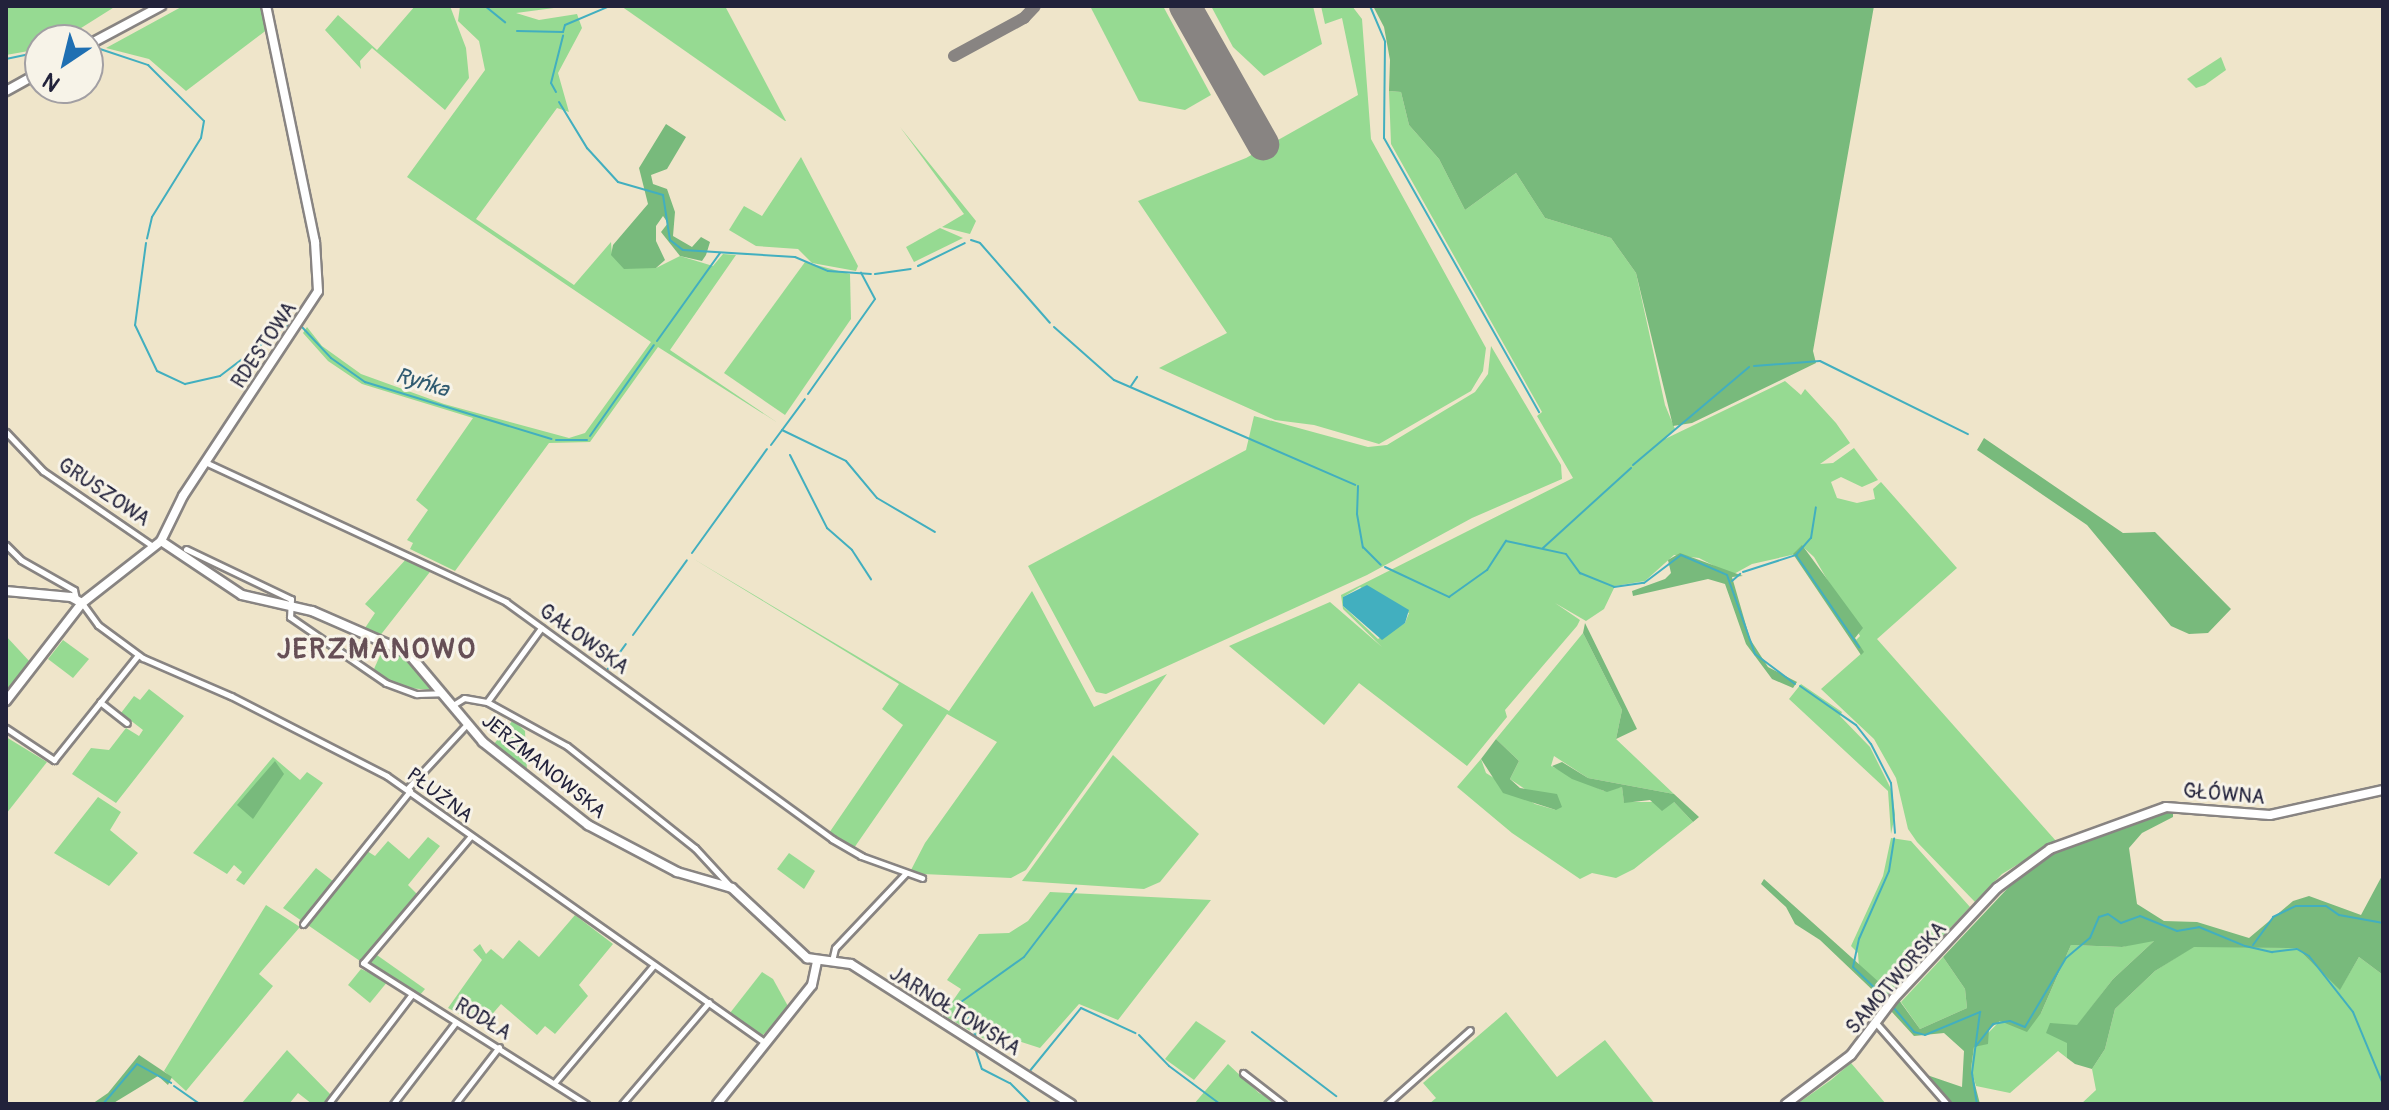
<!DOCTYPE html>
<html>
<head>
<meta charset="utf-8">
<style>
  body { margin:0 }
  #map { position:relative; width:2389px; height:1110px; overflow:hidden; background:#efe5ca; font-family:Pangolin,sans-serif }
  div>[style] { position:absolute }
  .green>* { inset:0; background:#96da92 }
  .forest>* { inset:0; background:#78ba7c }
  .water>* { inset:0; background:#42afbf }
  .stream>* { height:2px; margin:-1px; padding:0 1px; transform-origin:1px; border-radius:1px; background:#42afbf }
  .taxiway>* { height:12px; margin:-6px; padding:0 6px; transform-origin:6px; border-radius:6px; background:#888482 }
  .runway>* { height:32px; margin:-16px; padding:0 16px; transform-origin:16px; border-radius:16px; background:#888482 }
  .roads { filter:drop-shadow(2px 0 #888482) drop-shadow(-2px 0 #888482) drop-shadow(0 2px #888482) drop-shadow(0 -2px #888482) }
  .street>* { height:5px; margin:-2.5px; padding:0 2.5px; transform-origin:2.5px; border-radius:2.5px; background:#fff }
  .secondary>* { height:8px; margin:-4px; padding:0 4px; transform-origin:4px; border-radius:4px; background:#fff }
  span { translate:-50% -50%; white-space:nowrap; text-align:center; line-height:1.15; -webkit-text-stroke:6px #f7f3e8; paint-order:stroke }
  .street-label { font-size:20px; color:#22223b }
  .water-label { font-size:22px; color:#2f5a70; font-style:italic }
  .district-label { font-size:28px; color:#664f56; font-weight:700; letter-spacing:2px }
  .frame { position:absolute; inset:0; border:8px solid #22223b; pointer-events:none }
  .north { position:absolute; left:24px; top:24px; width:80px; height:80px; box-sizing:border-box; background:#f7f3e8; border:2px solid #a29fa3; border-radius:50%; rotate:215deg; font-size:22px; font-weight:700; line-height:32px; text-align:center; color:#22223b }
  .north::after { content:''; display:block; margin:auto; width:28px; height:36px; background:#1f6fb2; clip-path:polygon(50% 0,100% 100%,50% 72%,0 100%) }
</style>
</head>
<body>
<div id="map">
  <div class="green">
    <div style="clip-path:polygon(6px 6px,116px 6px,62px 40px,40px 40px,40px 49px,6px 55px)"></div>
    <div style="clip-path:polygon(183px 6px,262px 6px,268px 29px,186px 91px,149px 59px,106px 48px)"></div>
    <div style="clip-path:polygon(415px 6px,450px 6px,466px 48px,469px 78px,445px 110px,372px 48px,360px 61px,361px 69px,325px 30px,338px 15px,377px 50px)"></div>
    <div style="clip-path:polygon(460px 6px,569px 6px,516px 13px,539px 20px,577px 14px,582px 28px,558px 73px,569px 112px,557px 108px,476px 219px,574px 285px,611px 242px,612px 255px,642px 268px,656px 268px,680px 256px,713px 266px,723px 254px,736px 255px,670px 350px,778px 423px,658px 347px,590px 442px,549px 443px,455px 571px,410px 549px,413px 543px,407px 540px,428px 510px,416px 500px,473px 418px,362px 384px,328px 361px,303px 333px,307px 327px,322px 346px,361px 374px,444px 404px,569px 438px,585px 433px,651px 342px,407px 177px,485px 70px,479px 41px,458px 21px)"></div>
    <div style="clip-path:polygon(621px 6px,725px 6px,786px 121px,785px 121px)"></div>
    <div style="clip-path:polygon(1090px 6px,1163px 6px,1211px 95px,1185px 110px,1139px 101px)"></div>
    <div style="clip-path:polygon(1211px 6px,1313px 6px,1322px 44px,1264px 76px,1233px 47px)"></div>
    <div style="clip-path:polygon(1321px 6px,1352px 6px,1362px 19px,1371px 139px,1486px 348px,1483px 371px,1471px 391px,1379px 444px,1314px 425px,1275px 420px,1159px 368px,1227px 333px,1138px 201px,1246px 158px,1358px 95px,1342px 18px,1325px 24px)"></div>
    <div style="clip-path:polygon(2221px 57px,2226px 70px,2205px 85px,2196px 88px,2187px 79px)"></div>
    <div style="clip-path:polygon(evenodd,1389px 91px,1401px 92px,1409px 125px,1439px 159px,1465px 210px,1516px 173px,1545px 218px,1611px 238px,1636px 273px,1665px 405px,1675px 429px,1665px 439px,1785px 381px,1801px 395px,1805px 389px,1836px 423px,1850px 443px,1820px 464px,1833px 463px,1854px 448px,1878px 480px,1862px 487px,1841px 477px,1831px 482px,1837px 498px,1857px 503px,1875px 499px,1873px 489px,1881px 482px,1957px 568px,1877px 639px,2056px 841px,2002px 874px,1975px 902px,1917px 842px,1908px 829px,1896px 778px,1874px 739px,1821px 689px,1863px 652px,1856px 640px,1860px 636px,1814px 557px,1802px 546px,1796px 554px,1752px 564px,1732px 575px,1699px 558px,1674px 555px,1645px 581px,1615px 586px,1604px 609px,1586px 621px,1555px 603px,1580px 620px,1577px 626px,1505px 710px,1507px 717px,1467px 766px,1359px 683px,1324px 725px,1229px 646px,1330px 602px,1382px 647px,1343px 609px,1341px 595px,1573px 478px,1537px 416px,1542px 412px,1391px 144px,1389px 91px,1360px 587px,1409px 613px,1405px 623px,1378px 639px,1343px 606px,1343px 597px,1360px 587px)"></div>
    <div style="clip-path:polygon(900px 127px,976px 221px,970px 234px,942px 227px,964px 214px)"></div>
    <div style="clip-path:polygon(801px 157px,858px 266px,856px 271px,812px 263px,798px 249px,756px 246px,729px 230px,744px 206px,762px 216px)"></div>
    <div style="clip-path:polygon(940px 228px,963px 238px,914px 262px,906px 247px)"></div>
    <div style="clip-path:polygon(805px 262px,850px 274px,851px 319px,785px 415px,724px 373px)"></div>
    <div style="clip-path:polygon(1491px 346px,1561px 465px,1562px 479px,1472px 518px,1367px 575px,1106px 694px,1096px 692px,1028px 566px,1246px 450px,1254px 416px,1368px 447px,1387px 445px,1475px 392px,1488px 374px)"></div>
    <div style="clip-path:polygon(408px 557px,433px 568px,379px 637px,363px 631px,375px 613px,365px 604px)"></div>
    <div style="clip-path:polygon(692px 558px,949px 711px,1032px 591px,1094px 707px,1167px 674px,1026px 870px,1011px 878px,923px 874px,911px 870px,925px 843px,997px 742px,947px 714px,854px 848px,829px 833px,903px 725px,882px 709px,899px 684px)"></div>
    <div style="clip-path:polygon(1583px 633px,1622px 710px,1616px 739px,1674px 794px,1588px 778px,1554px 756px,1551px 766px,1604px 791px,1622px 787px,1624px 802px,1674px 802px,1693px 822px,1634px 869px,1616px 878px,1592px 873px,1580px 879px,1512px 833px,1457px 787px,1481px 759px,1486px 773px,1535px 804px,1556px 810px,1510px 779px,1519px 761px,1496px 739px)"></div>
    <div style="clip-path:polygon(6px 636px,31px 663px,6px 696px)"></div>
    <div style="clip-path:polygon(63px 640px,89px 659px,73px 678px,48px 659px)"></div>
    <div style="clip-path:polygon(382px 651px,398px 652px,415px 664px,435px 690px,406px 688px,383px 678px,374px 669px)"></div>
    <div style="clip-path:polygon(1801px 684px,1842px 712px,1840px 716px,1870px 747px,1892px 791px,1895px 815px,1891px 834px,1888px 791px,1789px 699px)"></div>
    <div style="clip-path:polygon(149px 689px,184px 716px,116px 803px,72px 774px,91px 748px,109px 750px,126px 728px,139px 736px,143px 730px,121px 713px,134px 696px,140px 700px)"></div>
    <div style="clip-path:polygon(513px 720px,525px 731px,527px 771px,494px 744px)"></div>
    <div style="clip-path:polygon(6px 737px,47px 762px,6px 814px)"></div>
    <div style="clip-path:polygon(1113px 755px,1199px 834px,1160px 882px,1144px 889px,1022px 881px)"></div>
    <div style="clip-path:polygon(273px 757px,300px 780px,307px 772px,323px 783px,244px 885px,236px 880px,242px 872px,234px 865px,227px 874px,193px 853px)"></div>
    <div style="clip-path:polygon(98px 797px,121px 812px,110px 830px,138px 853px,109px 886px,54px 853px)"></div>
    <div style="clip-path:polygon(428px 837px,440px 846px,408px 885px,417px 894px,360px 961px,283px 908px,316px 868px,338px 885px,367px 851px,375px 856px,388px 841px,409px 859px)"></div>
    <div style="clip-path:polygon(1891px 838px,1911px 841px,1970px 907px,1890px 992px,1859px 968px,1858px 953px,1851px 946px,1883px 876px)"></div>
    <div style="clip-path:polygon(789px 853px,815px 871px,804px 889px,777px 869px)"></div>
    <div style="clip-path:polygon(1050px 892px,1211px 900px,1118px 1020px,1079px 1004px,1040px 1048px,1003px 1036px,993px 1044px,943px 1015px,961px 989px,947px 980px,979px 934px,1009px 933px,1028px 921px)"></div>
    <div style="clip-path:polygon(266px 905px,300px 927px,259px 974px,273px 986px,186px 1091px,164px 1071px)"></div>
    <div style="clip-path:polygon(575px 915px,613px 944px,579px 985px,588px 996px,555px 1034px,545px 1026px,537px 1035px,501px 1004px,482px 1026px,448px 1008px,482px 960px,473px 950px,480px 944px,486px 954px,491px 949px,503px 959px,519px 940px,539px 957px)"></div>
    <div style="clip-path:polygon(2146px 940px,2154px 941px,2113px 979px,2077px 1026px,2067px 1043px,2067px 1058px,2058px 1051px,2010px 1093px,1976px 1086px,1971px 1069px,1974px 1047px,2000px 1021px,2041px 1013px,2071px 945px,2122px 947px)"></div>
    <div style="clip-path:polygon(2194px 946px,2297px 948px,2340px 989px,2359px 957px,2383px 975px,2383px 1104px,2081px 1104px,2096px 1090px,2092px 1069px,2105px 1049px,2115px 1009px,2155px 971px)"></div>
    <div style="clip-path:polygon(374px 953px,425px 989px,419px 996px,366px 962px)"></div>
    <div style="clip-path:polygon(1943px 957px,1965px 989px,1967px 1008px,1920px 1029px,1901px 1002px)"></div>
    <div style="clip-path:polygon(361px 969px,388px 981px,370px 1003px,348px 985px)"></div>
    <div style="clip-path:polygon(762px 972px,773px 979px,789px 1008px,762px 1036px,730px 1013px)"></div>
    <div style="clip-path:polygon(1506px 1012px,1557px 1077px,1605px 1040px,1655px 1104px,1429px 1104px,1436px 1098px,1423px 1083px)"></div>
    <div style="clip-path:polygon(1196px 1021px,1226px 1041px,1194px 1080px,1165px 1059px)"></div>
    <div style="clip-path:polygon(287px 1050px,331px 1095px,324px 1104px,312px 1104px,298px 1093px,289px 1104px,241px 1104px)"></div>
    <div style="clip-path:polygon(1851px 1063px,1886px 1104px,1797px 1104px,1831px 1080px)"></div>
    <div style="clip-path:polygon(1228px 1064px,1259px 1093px,1281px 1104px,1194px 1104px)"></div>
  </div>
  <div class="forest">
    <div style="clip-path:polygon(1373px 6px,1874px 6px,1813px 351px,1816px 363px,1692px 423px,1673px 426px,1636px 273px,1611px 238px,1545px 218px,1516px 173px,1465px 210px,1439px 159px,1409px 125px,1401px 92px,1389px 91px,1390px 60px,1384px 27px)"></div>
    <div style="clip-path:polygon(666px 124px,686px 137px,667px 169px,651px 175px,653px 184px,667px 189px,675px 212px,673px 236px,692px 247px,701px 237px,710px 242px,706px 255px,702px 261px,680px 256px,661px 232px,668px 223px,663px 216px,656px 226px,656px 241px,665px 260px,656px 268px,624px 269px,611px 255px,613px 245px,648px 204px,639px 168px)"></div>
    <div style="clip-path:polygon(1984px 438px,2123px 533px,2155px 532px,2231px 609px,2208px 633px,2189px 634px,2171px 626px,2087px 525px,1977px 450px)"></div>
    <div style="clip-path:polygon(1802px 545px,1863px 628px,1855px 638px,1864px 652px,1861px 655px,1793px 554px)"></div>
    <div style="clip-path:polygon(1680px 553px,1743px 576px,1732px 577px,1750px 639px,1768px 667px,1797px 682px,1793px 688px,1772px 679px,1746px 644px,1725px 584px,1708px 579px,1633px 596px,1632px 591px,1665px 579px,1671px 573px,1668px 560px)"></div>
    <div style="clip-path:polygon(1585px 623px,1637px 729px,1616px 739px,1622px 710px,1583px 633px)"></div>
    <div style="clip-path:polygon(1496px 739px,1519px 761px,1510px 779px,1520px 788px,1557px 794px,1562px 807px,1556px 810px,1503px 793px,1481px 759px)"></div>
    <div style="clip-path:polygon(275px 761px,284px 774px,253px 819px,237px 805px)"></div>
    <div style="clip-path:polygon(1562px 762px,1588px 778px,1674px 794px,1699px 817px,1693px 822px,1674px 802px,1662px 811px,1650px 800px,1624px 803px,1622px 787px,1607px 792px,1572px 779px,1552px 766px)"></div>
    <div style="clip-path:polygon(2173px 811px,2173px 817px,2142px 833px,2129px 848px,2137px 904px,2164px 921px,2197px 922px,2249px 938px,2293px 901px,2309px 896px,2361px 915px,2383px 874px,2383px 975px,2359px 957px,2340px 990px,2297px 948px,2194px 947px,2155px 971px,2115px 1009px,2105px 1049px,2092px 1069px,2075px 1064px,2067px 1058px,2067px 1043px,2046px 1033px,2050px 1023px,2077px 1025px,2113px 979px,2154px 941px,2122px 947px,2071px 945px,2041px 1013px,2027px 1032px,2000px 1021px,1989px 1029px,1988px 1044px,1974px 1047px,1971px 1069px,1980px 1104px,1950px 1104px,1924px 1074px,1962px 1087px,1964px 1051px,1944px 1033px,1914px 1036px,1891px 1011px,1899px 1000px,1920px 1029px,1967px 1008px,1965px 989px,1943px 957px,2022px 873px,2073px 841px)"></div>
    <div style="clip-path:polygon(1764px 879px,1890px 992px,1884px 1001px,1820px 940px,1795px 924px,1786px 907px,1761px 884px)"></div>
    <div style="clip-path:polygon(139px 1055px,172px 1077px,168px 1085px,158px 1076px,112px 1104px,92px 1104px,108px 1093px)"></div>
  </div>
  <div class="water">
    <div style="clip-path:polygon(1367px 585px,1409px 610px,1405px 623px,1382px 640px,1343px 606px,1343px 597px)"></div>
  </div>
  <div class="stream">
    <div style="left:485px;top:6px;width:26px;rotate:39deg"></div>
    <div style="left:1370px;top:6px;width:39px;rotate:67deg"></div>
    <div style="left:1385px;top:42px;width:96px;rotate:90.6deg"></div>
    <div style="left:1384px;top:138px;width:315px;rotate:60.5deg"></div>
    <div style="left:517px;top:31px;width:46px;rotate:1.2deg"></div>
    <div style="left:563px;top:32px;width:7px;rotate:-74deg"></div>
    <div style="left:565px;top:25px;width:49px;rotate:-22.9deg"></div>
    <div style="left:69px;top:40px;width:18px;rotate:-19deg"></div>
    <div style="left:100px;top:49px;width:51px;rotate:18.4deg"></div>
    <div style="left:148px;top:65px;width:79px;rotate:45deg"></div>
    <div style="left:204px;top:121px;width:17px;rotate:100deg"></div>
    <div style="left:201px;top:138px;width:93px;rotate:121.8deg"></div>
    <div style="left:152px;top:217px;width:22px;rotate:103deg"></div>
    <div style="left:6px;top:59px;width:35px;rotate:-12deg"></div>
    <div style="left:556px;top:92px;width:10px;rotate:-119deg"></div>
    <div style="left:551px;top:83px;width:49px;rotate:-75.7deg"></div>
    <div style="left:559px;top:102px;width:54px;rotate:58.7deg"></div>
    <div style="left:587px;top:148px;width:46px;rotate:47.6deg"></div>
    <div style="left:618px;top:182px;width:47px;rotate:16.1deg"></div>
    <div style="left:663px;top:195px;width:46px;rotate:81.2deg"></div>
    <div style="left:670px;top:240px;width:16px;rotate:38deg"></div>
    <div style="left:683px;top:250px;width:112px;rotate:3.6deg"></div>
    <div style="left:795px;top:257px;width:36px;rotate:23deg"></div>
    <div style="left:828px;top:271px;width:43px;rotate:4deg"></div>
    <div style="left:971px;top:240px;width:9px;rotate:18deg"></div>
    <div style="left:980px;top:243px;width:106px;rotate:48.8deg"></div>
    <div style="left:146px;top:243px;width:83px;rotate:97.6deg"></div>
    <div style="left:135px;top:325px;width:51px;rotate:64.4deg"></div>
    <div style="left:157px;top:371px;width:31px;rotate:25deg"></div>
    <div style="left:185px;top:384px;width:36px;rotate:-13deg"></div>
    <div style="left:220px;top:376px;width:69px;rotate:-37.4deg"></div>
    <div style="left:918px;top:266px;width:52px;rotate:-26.1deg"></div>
    <div style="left:875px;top:274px;width:36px;rotate:-8deg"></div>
    <div style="left:301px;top:326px;width:44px;rotate:46.8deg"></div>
    <div style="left:331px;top:358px;width:42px;rotate:35.2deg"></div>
    <div style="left:365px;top:382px;width:195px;rotate:17deg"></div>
    <div style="left:1054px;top:327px;width:80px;rotate:41.5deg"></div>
    <div style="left:1114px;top:380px;width:263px;rotate:23.5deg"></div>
    <div style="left:278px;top:331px;width:19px;rotate:-28deg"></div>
    <div style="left:657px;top:341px;width:108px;rotate:-54.4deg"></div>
    <div style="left:1754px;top:366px;width:66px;rotate:-4.3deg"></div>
    <div style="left:1820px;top:361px;width:165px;rotate:26.3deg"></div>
    <div style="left:1131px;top:386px;width:11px;rotate:-56deg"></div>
    <div style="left:808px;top:394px;width:116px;rotate:-54.8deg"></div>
    <div style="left:875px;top:299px;width:30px;rotate:-118deg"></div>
    <div style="left:782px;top:430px;width:71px;rotate:25.8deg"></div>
    <div style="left:846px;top:461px;width:48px;rotate:50deg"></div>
    <div style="left:877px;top:498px;width:67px;rotate:30.4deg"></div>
    <div style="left:590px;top:436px;width:111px;rotate:-54.9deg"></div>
    <div style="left:556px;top:440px;width:31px"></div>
    <div style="left:771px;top:445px;width:57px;rotate:-53.5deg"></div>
    <div style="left:790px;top:455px;width:82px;rotate:63.1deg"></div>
    <div style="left:827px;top:528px;width:33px;rotate:41deg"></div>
    <div style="left:852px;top:550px;width:35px;rotate:57deg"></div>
    <div style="left:1633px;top:465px;width:152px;rotate:-40.2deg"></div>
    <div style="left:1358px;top:486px;width:28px;rotate:92deg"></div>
    <div style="left:1357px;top:514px;width:34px;rotate:80deg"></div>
    <div style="left:1363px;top:547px;width:25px;rotate:45deg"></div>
    <div style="left:1543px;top:548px;width:119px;rotate:-42.3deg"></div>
    <div style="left:692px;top:553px;width:128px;rotate:-54.2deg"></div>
    <div style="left:1796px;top:555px;width:112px;rotate:55.6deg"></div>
    <div style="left:1385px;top:567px;width:71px;rotate:25.1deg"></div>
    <div style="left:1449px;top:597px;width:47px;rotate:-35.4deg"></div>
    <div style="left:1487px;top:570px;width:35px;rotate:-57deg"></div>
    <div style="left:1506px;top:541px;width:61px;rotate:12.2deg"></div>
    <div style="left:1566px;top:554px;width:24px;rotate:54deg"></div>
    <div style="left:1580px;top:573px;width:37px;rotate:22deg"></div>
    <div style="left:1614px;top:587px;width:30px;rotate:-8deg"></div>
    <div style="left:1644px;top:583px;width:46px;rotate:-37.1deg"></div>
    <div style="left:1681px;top:555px;width:50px;rotate:23.5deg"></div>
    <div style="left:1727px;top:575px;width:84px;rotate:70.5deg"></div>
    <div style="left:1755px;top:654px;width:50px;rotate:36.9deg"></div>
    <div style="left:1743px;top:572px;width:56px;rotate:-17.8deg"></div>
    <div style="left:1796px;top:555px;width:23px;rotate:-49deg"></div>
    <div style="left:1811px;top:538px;width:31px;rotate:-81deg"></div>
    <div style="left:1732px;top:581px;width:11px;rotate:-41deg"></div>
    <div style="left:633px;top:635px;width:92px;rotate:-54.2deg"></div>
    <div style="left:607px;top:670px;width:32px;rotate:-54deg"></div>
    <div style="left:1800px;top:686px;width:68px;rotate:34.9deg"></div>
    <div style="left:1856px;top:725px;width:24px;rotate:52deg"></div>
    <div style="left:1871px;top:744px;width:44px;rotate:62.9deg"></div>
    <div style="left:1891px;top:783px;width:50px;rotate:85.4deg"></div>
    <div style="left:2253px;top:945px;width:34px;rotate:-54deg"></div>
    <div style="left:2273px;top:917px;width:25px;rotate:-26deg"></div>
    <div style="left:2296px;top:906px;width:30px"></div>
    <div style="left:2326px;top:906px;width:16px;rotate:35deg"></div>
    <div style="left:2339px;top:915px;width:45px;rotate:10.3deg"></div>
    <div style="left:1887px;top:1000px;width:47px;rotate:-135.9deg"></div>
    <div style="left:1853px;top:967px;width:29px;rotate:-78deg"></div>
    <div style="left:1859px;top:939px;width:74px;rotate:-66.2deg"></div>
    <div style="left:1889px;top:871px;width:33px;rotate:-81deg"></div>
    <div style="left:1894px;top:1008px;width:31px;rotate:50deg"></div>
    <div style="left:1914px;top:1032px;width:11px;rotate:15deg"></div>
    <div style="left:1925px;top:1035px;width:60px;rotate:-22.7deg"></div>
    <div style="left:1980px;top:1012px;width:62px;rotate:97.5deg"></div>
    <div style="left:1972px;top:1073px;width:31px;rotate:81deg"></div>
    <div style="left:1252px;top:1032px;width:106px;rotate:37.3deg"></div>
    <div style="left:1139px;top:1035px;width:43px;rotate:45.9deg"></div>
    <div style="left:1169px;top:1066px;width:64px;rotate:36.7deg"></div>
    <div style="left:1976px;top:1046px;width:28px;rotate:-52deg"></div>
    <div style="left:1993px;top:1024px;width:17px;rotate:-10deg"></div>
    <div style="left:2010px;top:1021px;width:16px;rotate:22deg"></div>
    <div style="left:2025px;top:1027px;width:80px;rotate:-59.3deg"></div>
    <div style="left:2066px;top:958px;width:31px;rotate:-40deg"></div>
    <div style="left:2090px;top:938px;width:23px;rotate:-67deg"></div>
    <div style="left:2099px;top:917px;width:9px;rotate:-18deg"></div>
    <div style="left:2108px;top:914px;width:16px;rotate:35deg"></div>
    <div style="left:2121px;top:923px;width:20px;rotate:-20deg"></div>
    <div style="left:2140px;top:916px;width:40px;rotate:22deg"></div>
    <div style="left:2177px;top:931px;width:22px;rotate:-10deg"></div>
    <div style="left:2199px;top:927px;width:50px;rotate:22.4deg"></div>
    <div style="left:2245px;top:946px;width:28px;rotate:13deg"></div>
    <div style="left:2272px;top:952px;width:25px;rotate:-7deg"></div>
    <div style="left:2297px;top:949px;width:14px;rotate:30deg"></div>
    <div style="left:2309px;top:956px;width:71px;rotate:51.8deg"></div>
    <div style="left:2353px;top:1012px;width:78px;rotate:67.4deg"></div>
    <div style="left:975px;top:1048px;width:22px;rotate:72deg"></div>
    <div style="left:982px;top:1069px;width:31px;rotate:27deg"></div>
    <div style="left:1010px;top:1083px;width:30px;rotate:45deg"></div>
    <div style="left:1024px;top:1069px;width:56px;rotate:-147.4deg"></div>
    <div style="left:977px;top:1039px;width:40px;rotate:-113.4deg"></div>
    <div style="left:961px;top:1002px;width:77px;rotate:-35.5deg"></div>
    <div style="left:1024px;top:957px;width:86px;rotate:-52.6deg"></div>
    <div style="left:1029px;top:1072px;width:82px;rotate:-50.9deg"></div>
    <div style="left:1081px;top:1008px;width:60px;rotate:24.8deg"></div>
    <div style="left:1036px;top:1077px;width:15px;rotate:32deg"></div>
    <div style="left:174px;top:1086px;width:32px;rotate:35deg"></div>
    <div style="left:103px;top:1104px;width:52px;rotate:-49.6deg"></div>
    <div style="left:137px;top:1064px;width:39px;rotate:29deg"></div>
  </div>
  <div class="taxiway">
    <div style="left:954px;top:56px;width:80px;rotate:-28.5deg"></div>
    <div style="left:1024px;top:18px;width:16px;rotate:-47deg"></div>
  </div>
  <div class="runway">
    <div style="left:1185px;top:6px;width:159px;rotate:60.5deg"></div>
  </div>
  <div class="roads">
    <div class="street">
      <div style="left:6px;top:432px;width:54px;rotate:46.5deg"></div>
      <div style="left:43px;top:471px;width:131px;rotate:34.4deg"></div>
      <div style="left:205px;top:462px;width:332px;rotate:24.9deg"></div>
      <div style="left:506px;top:602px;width:403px;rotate:36deg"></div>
      <div style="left:832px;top:839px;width:34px;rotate:30deg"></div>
      <div style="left:861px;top:856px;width:65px;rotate:19.8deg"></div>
      <div style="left:6px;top:545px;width:21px;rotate:45deg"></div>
      <div style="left:21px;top:560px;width:61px;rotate:29.5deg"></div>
      <div style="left:74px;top:590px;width:9px;rotate:77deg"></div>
      <div style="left:186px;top:549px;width:116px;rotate:25.5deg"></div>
      <div style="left:291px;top:599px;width:18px;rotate:93deg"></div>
      <div style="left:290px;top:617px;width:116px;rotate:34.5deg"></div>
      <div style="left:386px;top:683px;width:33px;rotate:20deg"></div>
      <div style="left:417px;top:694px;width:25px;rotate:-2deg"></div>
      <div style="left:82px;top:603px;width:27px;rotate:54deg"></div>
      <div style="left:98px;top:625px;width:56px;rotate:36.3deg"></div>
      <div style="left:143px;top:658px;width:96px;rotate:23.4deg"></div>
      <div style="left:231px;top:696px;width:175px;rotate:27.1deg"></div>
      <div style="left:387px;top:776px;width:463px;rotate:35.2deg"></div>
      <div style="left:100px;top:702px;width:34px;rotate:38deg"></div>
      <div style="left:487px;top:702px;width:92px;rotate:-53.9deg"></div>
      <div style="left:453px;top:705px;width:13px;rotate:-32deg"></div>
      <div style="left:464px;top:698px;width:23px;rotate:10deg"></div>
      <div style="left:487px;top:702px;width:91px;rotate:28.8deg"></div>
      <div style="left:567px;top:746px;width:164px;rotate:38.6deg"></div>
      <div style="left:695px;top:848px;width:53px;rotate:47.3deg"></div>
      <div style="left:6px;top:728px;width:58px;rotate:33.7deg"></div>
      <div style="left:54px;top:760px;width:134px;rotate:-51.3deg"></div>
      <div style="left:407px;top:789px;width:88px;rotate:-47.3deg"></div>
      <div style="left:470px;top:837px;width:165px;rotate:130.3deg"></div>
      <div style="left:363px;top:963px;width:264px;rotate:32.3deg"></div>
      <div style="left:303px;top:924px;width:171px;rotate:-51.2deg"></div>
      <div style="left:832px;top:961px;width:13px;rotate:-77deg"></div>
      <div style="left:835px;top:948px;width:103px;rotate:-46.6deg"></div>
      <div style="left:1876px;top:1023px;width:108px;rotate:48.8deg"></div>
      <div style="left:1243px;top:1073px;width:51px;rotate:37.8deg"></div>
      <div style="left:555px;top:1082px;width:153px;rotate:-49.8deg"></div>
      <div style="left:328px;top:1104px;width:138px;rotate:-52.6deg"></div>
      <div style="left:393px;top:1104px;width:103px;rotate:-52.5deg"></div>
      <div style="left:455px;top:1104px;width:72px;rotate:-52.3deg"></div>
      <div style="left:622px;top:1104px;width:134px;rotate:-49.5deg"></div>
      <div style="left:1387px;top:1104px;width:111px;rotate:-41.7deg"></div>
    </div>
    <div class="secondary">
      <div style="left:88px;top:45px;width:83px;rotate:-28.1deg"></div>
      <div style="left:6px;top:91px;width:39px;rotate:-29deg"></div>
      <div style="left:161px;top:541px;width:97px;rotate:33.7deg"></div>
      <div style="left:242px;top:595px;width:72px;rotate:12.9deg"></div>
      <div style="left:312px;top:611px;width:105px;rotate:23.6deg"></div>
      <div style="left:408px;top:653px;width:116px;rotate:49.9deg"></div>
      <div style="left:483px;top:742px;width:134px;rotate:38.3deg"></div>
      <div style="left:588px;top:825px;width:101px;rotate:27.8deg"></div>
      <div style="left:677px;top:872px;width:57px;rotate:16.2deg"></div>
      <div style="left:732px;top:888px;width:103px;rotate:43deg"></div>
      <div style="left:807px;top:958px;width:44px;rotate:7.8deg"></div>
      <div style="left:851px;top:964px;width:261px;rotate:32.5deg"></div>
      <div style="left:161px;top:541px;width:50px;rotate:-63.9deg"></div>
      <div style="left:183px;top:496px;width:245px;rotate:-56.6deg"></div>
      <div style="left:318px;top:291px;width:49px;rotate:-93.5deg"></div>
      <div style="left:315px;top:242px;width:241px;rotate:-101.7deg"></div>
      <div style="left:6px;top:591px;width:65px;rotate:5.3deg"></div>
      <div style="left:71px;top:597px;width:13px;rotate:29deg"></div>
      <div style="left:6px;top:701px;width:124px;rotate:-52.2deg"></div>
      <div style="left:82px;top:603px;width:100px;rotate:-38.1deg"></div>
      <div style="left:717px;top:1104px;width:152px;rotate:-51.4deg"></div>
      <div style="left:812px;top:985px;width:24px;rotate:-78deg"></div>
      <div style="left:1786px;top:1104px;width:81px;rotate:-37deg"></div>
      <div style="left:1851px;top:1055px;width:71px;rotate:-53deg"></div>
      <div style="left:1894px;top:998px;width:151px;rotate:-46.9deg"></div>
      <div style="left:1997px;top:888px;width:66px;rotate:-36.3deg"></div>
      <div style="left:2050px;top:849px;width:123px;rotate:-19.9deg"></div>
      <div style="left:2166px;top:807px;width:104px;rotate:4.4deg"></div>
      <div style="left:2270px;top:815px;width:116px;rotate:-12.5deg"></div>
    </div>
  </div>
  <div class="street-label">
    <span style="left:264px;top:345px;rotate:-56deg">RDESTOWA</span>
    <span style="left:104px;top:492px;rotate:34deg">GRUSZOWA</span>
    <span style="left:584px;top:639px;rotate:36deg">GAŁOWSKA</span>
    <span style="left:544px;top:766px;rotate:39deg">JERZMANOWSKA</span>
    <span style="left:2224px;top:794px;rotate:5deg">GŁÓWNA</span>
    <span style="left:440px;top:795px;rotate:37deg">PŁUŻNA</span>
    <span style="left:1896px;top:978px;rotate:-49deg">SAMOTWORSKA</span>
    <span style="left:955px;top:1011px;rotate:32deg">JARNOŁTOWSKA</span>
    <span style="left:483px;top:1019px;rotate:31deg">RODŁA</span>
  </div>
  <div class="water-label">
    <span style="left:422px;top:383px;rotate:17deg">Ryńka</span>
  </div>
  <div class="district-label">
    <span style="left:377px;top:650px">JERZMANOWO</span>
  </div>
  <div class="frame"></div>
  <div class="north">N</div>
</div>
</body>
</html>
